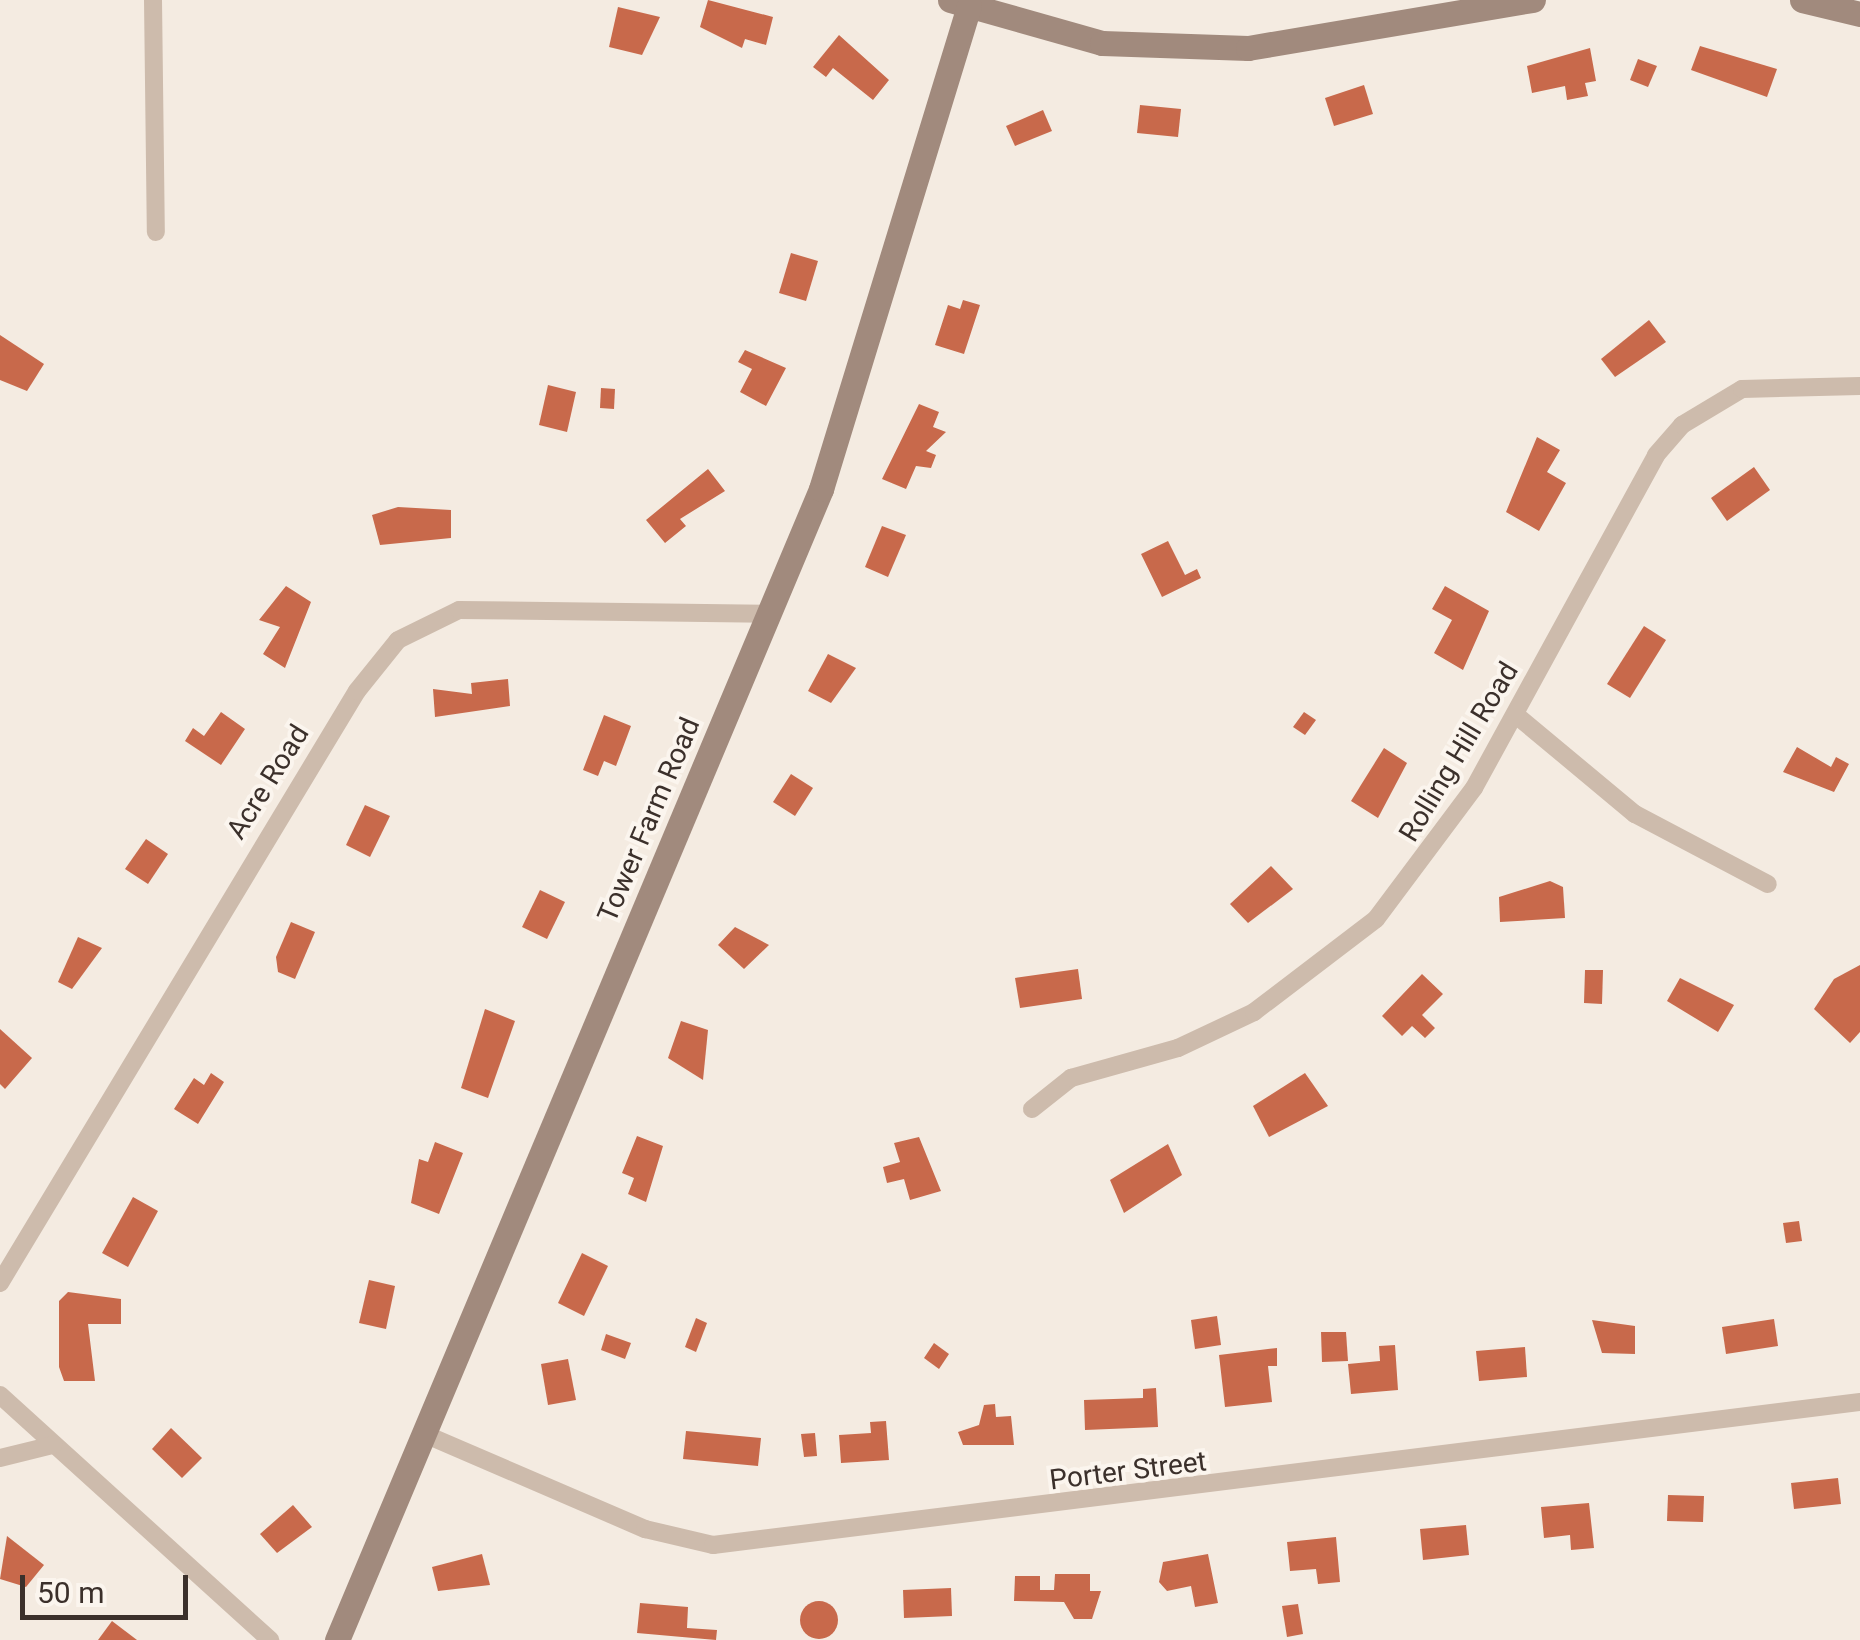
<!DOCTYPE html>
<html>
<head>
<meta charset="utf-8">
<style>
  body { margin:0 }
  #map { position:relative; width:1860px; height:1640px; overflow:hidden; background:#f4ebe1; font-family:Roboto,sans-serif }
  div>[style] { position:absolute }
  .building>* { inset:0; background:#c8694b }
  .round { border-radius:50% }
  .street>* { height:18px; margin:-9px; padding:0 9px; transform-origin:9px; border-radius:9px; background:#cdbbac }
  .secondary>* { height:25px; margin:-12.5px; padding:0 12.5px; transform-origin:12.5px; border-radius:12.5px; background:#a18a7d }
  span { translate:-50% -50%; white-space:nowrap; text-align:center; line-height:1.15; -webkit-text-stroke:8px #fbf5ee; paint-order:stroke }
  .street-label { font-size:28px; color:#3b302b }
  .scale { position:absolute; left:20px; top:1575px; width:168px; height:45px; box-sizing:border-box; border:5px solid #3b302b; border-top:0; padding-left:12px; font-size:30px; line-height:35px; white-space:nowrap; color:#3b302b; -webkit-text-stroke:8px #fbf5ee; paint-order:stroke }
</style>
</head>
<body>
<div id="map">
  <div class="building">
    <div style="clip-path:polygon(708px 0,773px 17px,766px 45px,745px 39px,742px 48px,700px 27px)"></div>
    <div style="clip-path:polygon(618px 7px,660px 17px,642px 55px,609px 47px)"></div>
    <div style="clip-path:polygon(839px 35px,889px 80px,873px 100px,833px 68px,826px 77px,813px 67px)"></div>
    <div style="clip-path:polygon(1700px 46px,1777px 69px,1767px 97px,1691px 70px)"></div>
    <div style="clip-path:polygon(1590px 48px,1596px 81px,1585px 83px,1588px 96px,1567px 100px,1565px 86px,1532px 93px,1527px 66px)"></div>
    <div style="clip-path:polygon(1638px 59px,1657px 66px,1648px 87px,1630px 80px)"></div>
    <div style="clip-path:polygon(1364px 85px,1373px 114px,1334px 126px,1325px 98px)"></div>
    <div style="clip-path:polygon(1140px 105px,1181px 109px,1178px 137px,1137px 133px)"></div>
    <div style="clip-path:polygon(1043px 110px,1052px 131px,1015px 146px,1006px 126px)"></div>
    <div style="clip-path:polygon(791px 253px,818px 261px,806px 301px,779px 293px)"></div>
    <div style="clip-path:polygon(963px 300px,980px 305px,964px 354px,935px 345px,948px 305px,960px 309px)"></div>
    <div style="clip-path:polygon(1649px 320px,1666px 342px,1615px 377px,1601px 359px)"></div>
    <div style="clip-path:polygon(0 335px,44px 364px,27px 391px,0 380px)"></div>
    <div style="clip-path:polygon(745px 350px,786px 368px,766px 406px,740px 392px,752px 369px,738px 362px)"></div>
    <div style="clip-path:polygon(548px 385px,576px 392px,567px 432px,539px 425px)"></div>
    <div style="clip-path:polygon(601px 388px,615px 389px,614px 409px,600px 408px)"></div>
    <div style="clip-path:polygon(919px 404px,939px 412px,933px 427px,946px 432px,926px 451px,936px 455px,931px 468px,916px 466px,906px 489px,882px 479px)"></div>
    <div style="clip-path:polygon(1537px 437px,1560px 450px,1547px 472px,1566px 483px,1539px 531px,1506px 512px)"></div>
    <div style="clip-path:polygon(1754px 467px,1770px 490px,1727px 521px,1711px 498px)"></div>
    <div style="clip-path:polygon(708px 469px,725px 491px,680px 519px,686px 526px,665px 543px,646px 520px)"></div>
    <div style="clip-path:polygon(398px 507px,451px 510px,451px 538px,380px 545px,372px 515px)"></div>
    <div style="clip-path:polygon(882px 526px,906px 535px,888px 577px,865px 567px)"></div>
    <div style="clip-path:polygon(1168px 541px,1185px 575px,1197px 569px,1201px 578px,1162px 597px,1141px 554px)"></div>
    <div style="clip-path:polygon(286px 586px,311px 602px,285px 668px,263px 654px,280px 627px,259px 620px)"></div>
    <div style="clip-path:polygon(1445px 586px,1489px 611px,1463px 670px,1434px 653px,1452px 620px,1432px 609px)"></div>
    <div style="clip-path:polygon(1644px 626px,1666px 640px,1630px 698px,1607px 684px)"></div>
    <div style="clip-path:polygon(828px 654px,856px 668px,831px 703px,808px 691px)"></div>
    <div style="clip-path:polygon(508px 679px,510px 706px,435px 717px,433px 689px,472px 694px,471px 683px)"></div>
    <div style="clip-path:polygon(221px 712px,245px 729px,221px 765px,185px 741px,193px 728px,204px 736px)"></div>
    <div style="clip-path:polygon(1304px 712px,1316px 720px,1305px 735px,1293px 727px)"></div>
    <div style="clip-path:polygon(604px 715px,631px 726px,616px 766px,604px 761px,598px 776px,583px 770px)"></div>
    <div style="clip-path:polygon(1797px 747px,1831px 767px,1836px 757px,1849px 764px,1834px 792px,1783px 772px)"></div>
    <div style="clip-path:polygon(1384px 748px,1407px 763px,1378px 818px,1351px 801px)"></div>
    <div style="clip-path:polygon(791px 774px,813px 788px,795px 816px,773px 802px)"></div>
    <div style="clip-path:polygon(365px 805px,390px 816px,370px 857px,346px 845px)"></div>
    <div style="clip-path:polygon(146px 839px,168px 854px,148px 884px,125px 869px)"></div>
    <div style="clip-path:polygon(1271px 866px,1293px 889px,1248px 923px,1230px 904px)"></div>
    <div style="clip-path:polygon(1550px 881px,1563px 887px,1565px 918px,1500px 922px,1499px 897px)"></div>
    <div style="clip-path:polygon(540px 890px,565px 902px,547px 939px,522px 927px)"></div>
    <div style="clip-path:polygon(291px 922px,315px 932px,295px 979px,278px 972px,276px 957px)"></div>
    <div style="clip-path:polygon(735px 927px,769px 945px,744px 969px,718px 945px)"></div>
    <div style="clip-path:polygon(78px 937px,102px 948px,72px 989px,58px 982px)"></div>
    <div style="clip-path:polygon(1860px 965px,1860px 1032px,1850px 1043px,1814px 1009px,1834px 979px)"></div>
    <div style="clip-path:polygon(1078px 969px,1082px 999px,1020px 1008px,1015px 978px)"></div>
    <div style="clip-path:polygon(1585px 970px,1603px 970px,1602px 1004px,1584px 1003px)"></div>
    <div style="clip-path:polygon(1422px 974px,1443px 994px,1422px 1015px,1435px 1028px,1425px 1038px,1412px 1026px,1402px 1036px,1382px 1016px)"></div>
    <div style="clip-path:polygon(1680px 978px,1734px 1005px,1718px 1032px,1667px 1001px)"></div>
    <div style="clip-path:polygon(485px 1009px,515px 1021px,488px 1098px,461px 1088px)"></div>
    <div style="clip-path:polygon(681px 1021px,708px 1030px,703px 1080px,668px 1058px)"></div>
    <div style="clip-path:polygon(0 1029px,32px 1058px,5px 1089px,0 1084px)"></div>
    <div style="clip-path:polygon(211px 1073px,224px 1082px,198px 1124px,174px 1109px,194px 1078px,204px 1085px)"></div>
    <div style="clip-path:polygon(1305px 1073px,1328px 1106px,1269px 1137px,1253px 1106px)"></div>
    <div style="clip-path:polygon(637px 1136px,663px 1146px,646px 1202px,628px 1194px,634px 1178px,622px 1173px)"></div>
    <div style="clip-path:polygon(919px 1137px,941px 1191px,910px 1200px,904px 1179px,887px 1183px,883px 1167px,900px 1162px,894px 1143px)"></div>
    <div style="clip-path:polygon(435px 1142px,463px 1153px,439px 1214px,411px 1203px,419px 1159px,428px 1162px)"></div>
    <div style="clip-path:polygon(1168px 1144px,1182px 1175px,1124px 1213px,1110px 1180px)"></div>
    <div style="clip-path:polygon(133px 1197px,158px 1211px,128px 1267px,102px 1253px)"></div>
    <div style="clip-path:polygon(1799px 1221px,1802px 1241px,1786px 1243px,1783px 1223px)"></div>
    <div style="clip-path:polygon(582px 1253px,608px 1266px,584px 1316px,558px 1303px)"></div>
    <div style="clip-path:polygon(369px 1280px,395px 1286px,386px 1329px,359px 1323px)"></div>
    <div style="clip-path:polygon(68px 1292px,121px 1299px,121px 1324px,88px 1324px,95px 1381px,64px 1381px,59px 1367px,59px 1301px)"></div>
    <div style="clip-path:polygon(1217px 1316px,1221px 1345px,1195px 1349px,1191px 1320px)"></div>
    <div style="clip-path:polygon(696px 1318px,707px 1323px,696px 1352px,685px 1347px)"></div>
    <div style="clip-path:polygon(1774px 1319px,1778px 1346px,1726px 1354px,1722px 1327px)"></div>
    <div style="clip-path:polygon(1592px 1320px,1635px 1326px,1635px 1354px,1602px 1353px)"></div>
    <div style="clip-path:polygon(1321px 1332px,1346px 1332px,1348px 1361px,1322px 1362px)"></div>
    <div style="clip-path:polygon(606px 1334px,631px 1343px,625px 1359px,601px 1350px)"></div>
    <div style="clip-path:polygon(934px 1343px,949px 1354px,939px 1369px,924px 1358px)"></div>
    <div style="clip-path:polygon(1395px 1345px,1398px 1390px,1351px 1394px,1348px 1364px,1380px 1361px,1379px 1346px)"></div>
    <div style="clip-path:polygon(1525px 1347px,1527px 1377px,1479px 1381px,1476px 1351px)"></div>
    <div style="clip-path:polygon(1277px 1348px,1277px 1366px,1268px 1366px,1272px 1402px,1225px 1407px,1219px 1355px)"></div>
    <div style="clip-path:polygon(568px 1359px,576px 1400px,548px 1405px,541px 1364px)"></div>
    <div style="clip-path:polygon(1156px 1388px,1158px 1427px,1085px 1430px,1084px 1400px,1143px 1398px,1143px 1389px)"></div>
    <div style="clip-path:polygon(995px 1404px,996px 1417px,1011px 1416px,1014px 1445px,963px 1445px,958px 1432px,979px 1425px,984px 1405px)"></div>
    <div style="clip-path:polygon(886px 1421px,889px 1460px,841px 1463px,839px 1435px,871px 1433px,870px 1422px)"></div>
    <div style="clip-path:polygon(171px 1428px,202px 1458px,182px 1478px,152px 1449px)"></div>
    <div style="clip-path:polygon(686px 1431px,761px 1438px,758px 1466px,683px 1459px)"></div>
    <div style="clip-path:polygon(815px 1433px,817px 1456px,804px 1457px,801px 1434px)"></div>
    <div style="clip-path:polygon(1838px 1478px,1841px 1504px,1794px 1509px,1791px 1483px)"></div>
    <div style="clip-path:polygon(1668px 1495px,1704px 1496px,1703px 1522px,1667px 1521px)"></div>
    <div style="clip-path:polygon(1589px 1503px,1594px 1548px,1571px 1550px,1570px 1535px,1544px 1538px,1541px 1507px)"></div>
    <div style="clip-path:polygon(293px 1505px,312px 1527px,277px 1553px,260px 1534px)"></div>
    <div style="clip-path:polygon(1466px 1525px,1469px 1555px,1423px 1560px,1420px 1529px)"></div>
    <div style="clip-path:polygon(7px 1536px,44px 1565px,26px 1587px,0 1579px)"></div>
    <div style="clip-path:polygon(1336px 1537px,1340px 1582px,1318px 1584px,1316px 1569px,1290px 1571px,1287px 1542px)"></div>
    <div style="clip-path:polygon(482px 1554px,490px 1585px,438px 1591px,432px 1567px)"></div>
    <div style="clip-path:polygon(1208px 1554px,1218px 1603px,1195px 1607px,1191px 1586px,1167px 1591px,1159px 1582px,1163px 1562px)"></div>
    <div style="clip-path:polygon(1055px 1574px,1090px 1574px,1090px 1591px,1101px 1591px,1092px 1619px,1074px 1619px,1064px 1602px,1014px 1601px,1015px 1576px,1040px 1576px,1040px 1590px,1054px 1590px)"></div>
    <div style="clip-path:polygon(951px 1588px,952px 1616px,904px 1618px,903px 1590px)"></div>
    <div class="round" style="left:800px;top:1601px;width:38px;height:38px"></div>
    <div style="clip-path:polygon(640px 1603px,688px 1607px,687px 1628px,717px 1630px,716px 1640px,637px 1633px)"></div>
    <div style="clip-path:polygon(1298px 1604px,1303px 1634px,1287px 1637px,1282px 1606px)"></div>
    <div style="clip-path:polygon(112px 1621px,137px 1640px,98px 1640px)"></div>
  </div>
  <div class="street">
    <div style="left:153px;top:0;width:232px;rotate:89.3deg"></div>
    <div style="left:1516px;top:715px;width:155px;rotate:39.8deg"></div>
    <div style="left:1635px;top:814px;width:150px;rotate:27.8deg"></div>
    <div style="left:1032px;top:1109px;width:50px;rotate:-38.5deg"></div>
    <div style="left:1071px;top:1078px;width:111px;rotate:-15.7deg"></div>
    <div style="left:1178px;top:1048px;width:84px;rotate:-25.3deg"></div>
    <div style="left:1254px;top:1012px;width:153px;rotate:-37.3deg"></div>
    <div style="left:1376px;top:919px;width:164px;rotate:-53.2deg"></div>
    <div style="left:1474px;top:788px;width:379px;rotate:-61.3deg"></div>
    <div style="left:1656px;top:455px;width:40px;rotate:-49deg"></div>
    <div style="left:1682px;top:425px;width:70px;rotate:-31deg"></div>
    <div style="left:1742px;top:389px;width:118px;rotate:-1.5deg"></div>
    <div style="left:0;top:1283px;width:691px;rotate:-58.91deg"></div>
    <div style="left:357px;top:691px;width:65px;rotate:-51.2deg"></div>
    <div style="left:398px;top:640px;width:68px;rotate:-26.2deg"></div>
    <div style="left:459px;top:610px;width:308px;rotate:0.7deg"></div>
    <div style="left:0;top:1395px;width:365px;rotate:42.2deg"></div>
    <div style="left:422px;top:1433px;width:243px;rotate:23.3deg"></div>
    <div style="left:645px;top:1529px;width:70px;rotate:13.2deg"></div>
    <div style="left:713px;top:1545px;width:1156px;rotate:-7.11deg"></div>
    <div style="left:0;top:1458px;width:55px;rotate:-13.8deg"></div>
  </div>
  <div class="secondary">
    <div style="left:950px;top:0;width:158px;rotate:15.8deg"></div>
    <div style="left:1102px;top:43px;width:146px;rotate:2deg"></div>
    <div style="left:1248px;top:48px;width:289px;rotate:-9.6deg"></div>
    <div style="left:1802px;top:0;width:60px;rotate:13.6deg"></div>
    <div style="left:337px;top:1640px;width:1249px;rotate:-67.19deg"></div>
    <div style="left:821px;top:489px;width:505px;rotate:-72.96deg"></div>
  </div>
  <div class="street-label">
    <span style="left:1459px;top:752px;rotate:-59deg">Rolling Hill Road</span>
    <span style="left:268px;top:782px;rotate:-58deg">Acre Road</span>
    <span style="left:649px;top:820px;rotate:-67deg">Tower Farm Road</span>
    <span style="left:1128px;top:1471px;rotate:-7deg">Porter Street</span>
  </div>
  <div class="scale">50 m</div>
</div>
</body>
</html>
